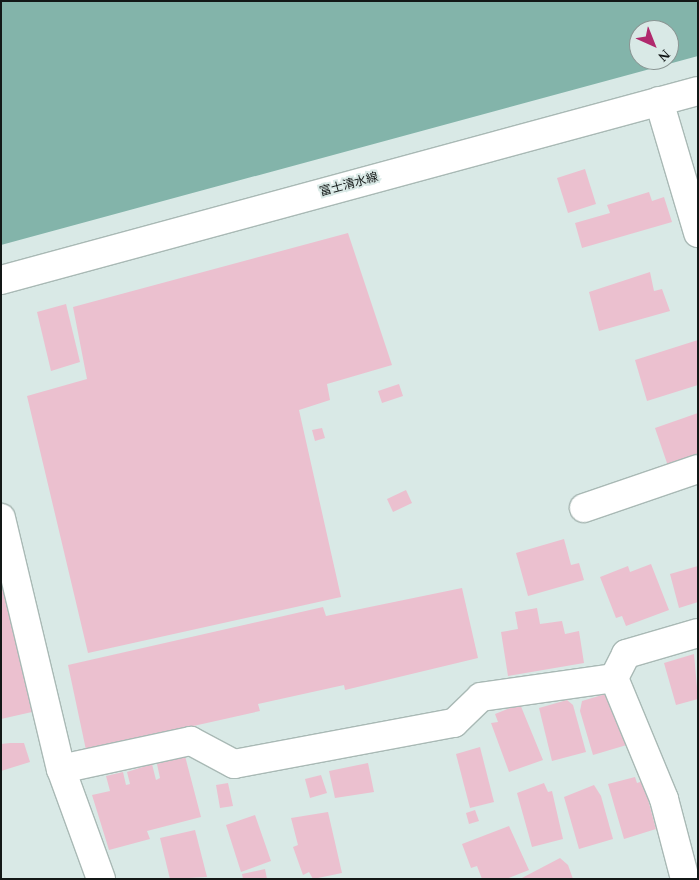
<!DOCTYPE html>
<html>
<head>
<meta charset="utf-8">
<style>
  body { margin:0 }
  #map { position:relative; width:699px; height:880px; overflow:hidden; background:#d9e9e6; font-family:"Times New Roman","Noto Sans JP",serif }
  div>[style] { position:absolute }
  .forest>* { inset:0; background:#83b4aa }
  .building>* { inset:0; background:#ebc0cf }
  .roads { filter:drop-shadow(1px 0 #a9b9b5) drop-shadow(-1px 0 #a9b9b5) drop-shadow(0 1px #a9b9b5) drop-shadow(0 -1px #a9b9b5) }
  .minor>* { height:28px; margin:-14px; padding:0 14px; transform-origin:14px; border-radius:14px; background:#fff }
  .major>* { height:28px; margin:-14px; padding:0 14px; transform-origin:14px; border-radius:14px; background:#fff }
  span { translate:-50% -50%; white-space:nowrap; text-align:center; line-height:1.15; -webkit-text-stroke:4px #d9e9e6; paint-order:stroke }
  .street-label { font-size:12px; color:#131817 }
  .frame { position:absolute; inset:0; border:2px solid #131817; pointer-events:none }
  .north { position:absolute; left:629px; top:20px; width:50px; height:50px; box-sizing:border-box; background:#d9e9e6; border:1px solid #8a9593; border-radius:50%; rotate:136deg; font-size:14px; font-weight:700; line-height:20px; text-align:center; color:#131817 }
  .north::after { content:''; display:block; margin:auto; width:18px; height:22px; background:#b0296d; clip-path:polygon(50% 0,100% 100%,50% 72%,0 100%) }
</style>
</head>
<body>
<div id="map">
  <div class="forest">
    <div style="clip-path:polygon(evenodd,1px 1px,698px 1px,698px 56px,1px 245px,1px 1px,639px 30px,669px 30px,669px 60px,639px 60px,639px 30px)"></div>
  </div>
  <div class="building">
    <div style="clip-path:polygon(585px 169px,596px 204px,568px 213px,557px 178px)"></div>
    <div style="clip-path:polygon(649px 192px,652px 201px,664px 197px,672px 222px,582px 248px,575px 223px,610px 213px,607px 205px)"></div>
    <div style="clip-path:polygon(348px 233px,392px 365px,327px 384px,330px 400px,299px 410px,341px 597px,88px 653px,27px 396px,87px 379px,73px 307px)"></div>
    <div style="clip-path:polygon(650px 272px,654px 291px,662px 289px,670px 311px,599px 331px,589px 292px)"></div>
    <div style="clip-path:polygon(66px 304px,80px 362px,51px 371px,37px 312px)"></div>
    <div style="clip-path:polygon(698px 340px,698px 385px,647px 401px,635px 360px)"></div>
    <div style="clip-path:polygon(399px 384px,403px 396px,382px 403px,378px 391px)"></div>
    <div style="clip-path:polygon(698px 413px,698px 453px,668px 466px,655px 428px)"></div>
    <div style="clip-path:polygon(322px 428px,325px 438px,315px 441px,312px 430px)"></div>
    <div style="clip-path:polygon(406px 490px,412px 503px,393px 512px,387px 499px)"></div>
    <div style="clip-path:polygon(564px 539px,571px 565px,579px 563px,584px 580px,528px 596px,516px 553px)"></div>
    <div style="clip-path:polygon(651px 564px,669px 610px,626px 626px,622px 616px,616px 618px,600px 577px,628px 566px,630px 572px)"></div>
    <div style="clip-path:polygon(698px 566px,698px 602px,679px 608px,670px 574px)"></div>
    <div style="clip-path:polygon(1px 581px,32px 712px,1px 719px)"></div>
    <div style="clip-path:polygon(462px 588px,478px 658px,345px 690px,344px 685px,258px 704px,260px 711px,86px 750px,68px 665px,323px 607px,326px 616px)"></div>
    <div style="clip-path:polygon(537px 608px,540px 624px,562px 621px,565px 634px,579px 631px,584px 663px,508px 676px,501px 632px,518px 629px,515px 612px)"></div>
    <div style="clip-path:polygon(694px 654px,698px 699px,676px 705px,664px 663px)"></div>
    <div style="clip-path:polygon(609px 693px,630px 744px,593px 755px,580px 711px,582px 701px)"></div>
    <div style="clip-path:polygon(567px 700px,573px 705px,586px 752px,552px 761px,539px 708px)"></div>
    <div style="clip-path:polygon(520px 704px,543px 760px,509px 772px,491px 723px,498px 722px,495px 714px)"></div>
    <div style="clip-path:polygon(10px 743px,24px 743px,30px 762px,1px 771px,1px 744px)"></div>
    <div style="clip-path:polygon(480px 747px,494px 802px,470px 808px,456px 754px)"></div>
    <div style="clip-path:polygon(185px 756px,201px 817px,147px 831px,150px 839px,109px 850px,92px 795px,110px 791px,106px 776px,123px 772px,126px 785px,130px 784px,127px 772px,152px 764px,156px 780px,160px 778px,157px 764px)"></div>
    <div style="clip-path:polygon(368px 763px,374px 792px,335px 798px,329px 771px)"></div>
    <div style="clip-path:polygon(321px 775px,327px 793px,310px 798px,305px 779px)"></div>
    <div style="clip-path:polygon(635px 777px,637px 783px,643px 781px,656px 829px,624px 839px,608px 784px)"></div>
    <div style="clip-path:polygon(228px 783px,233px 806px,220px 808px,216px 785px)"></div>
    <div style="clip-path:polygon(544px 783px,548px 792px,552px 791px,563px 839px,532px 847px,517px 793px)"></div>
    <div style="clip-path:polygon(594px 785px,601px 796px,613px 839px,579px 849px,564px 797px)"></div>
    <div style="clip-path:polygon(475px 810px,479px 821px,469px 824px,466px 813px)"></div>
    <div style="clip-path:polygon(328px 812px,342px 873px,313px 879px,309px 872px,303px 875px,293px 847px,298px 845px,291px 818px)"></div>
    <div style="clip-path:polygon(255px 815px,271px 861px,241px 872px,226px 825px)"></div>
    <div style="clip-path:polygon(509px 826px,529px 870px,506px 879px,482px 879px,477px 866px,471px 868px,462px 844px)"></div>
    <div style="clip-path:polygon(195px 830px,207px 877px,170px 879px,160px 838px)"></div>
    <div style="clip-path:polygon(560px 858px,568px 865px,573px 879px,520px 879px)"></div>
    <div style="clip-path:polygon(265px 869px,267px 879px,243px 879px,242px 874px)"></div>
  </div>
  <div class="roads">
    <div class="minor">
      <div style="left:659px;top:101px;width:138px;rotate:73.5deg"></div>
      <div style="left:584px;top:508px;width:120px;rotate:-18.9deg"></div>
      <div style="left:1px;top:518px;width:258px;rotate:76.6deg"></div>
      <div style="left:61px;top:769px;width:117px;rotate:70deg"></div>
      <div style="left:614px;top:678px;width:27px;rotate:-63deg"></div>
      <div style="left:626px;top:654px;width:75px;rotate:-16.3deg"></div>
      <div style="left:61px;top:769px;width:133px;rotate:-12.2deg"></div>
      <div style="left:191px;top:741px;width:49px;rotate:28.1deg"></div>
      <div style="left:234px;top:764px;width:224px;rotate:-10.6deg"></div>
      <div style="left:454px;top:723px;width:37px;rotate:-44deg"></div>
      <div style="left:481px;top:697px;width:134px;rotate:-8.1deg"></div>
      <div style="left:614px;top:678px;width:131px;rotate:67.5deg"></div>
      <div style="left:664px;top:799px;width:83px;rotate:75.3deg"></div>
    </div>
    <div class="major">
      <div style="left:1px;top:280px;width:722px;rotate:-15.17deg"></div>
    </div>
  </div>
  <div class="street-label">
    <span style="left:349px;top:185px;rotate:-15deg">富士清水線</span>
  </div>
  <div class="frame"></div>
  <div class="north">N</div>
</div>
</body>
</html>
